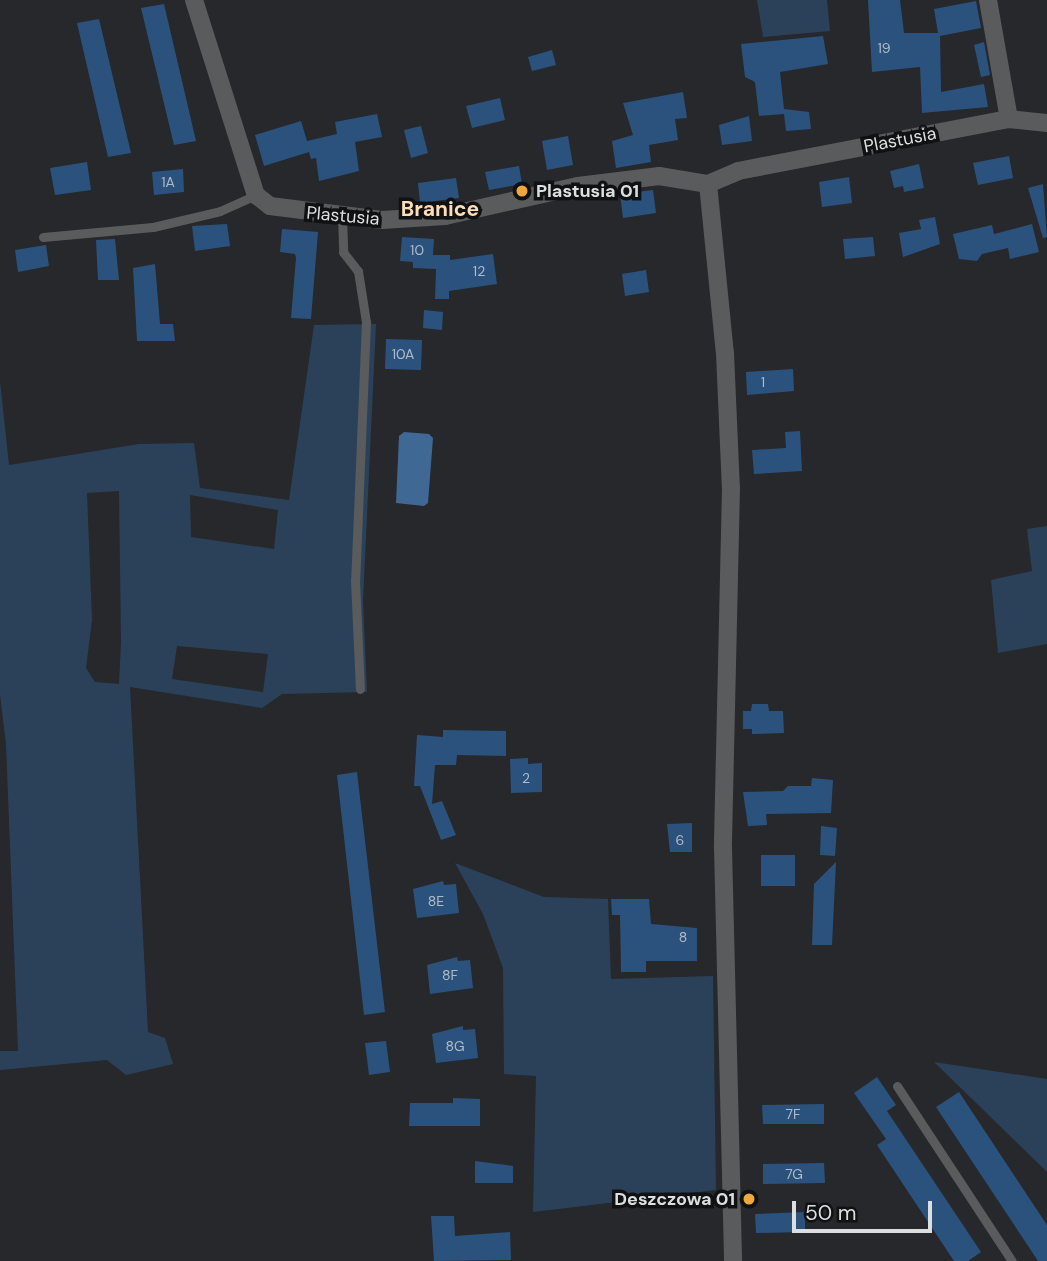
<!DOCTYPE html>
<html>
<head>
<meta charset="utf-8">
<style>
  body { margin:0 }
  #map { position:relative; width:1047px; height:1261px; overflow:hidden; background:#26282b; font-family:"DM Sans",sans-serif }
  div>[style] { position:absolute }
  .green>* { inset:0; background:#2b415a }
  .water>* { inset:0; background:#406894 }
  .building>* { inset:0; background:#2b527d }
  .service>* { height:9px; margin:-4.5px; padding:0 4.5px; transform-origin:4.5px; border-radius:4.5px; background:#5a5b5c }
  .minor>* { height:18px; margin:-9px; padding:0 9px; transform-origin:9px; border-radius:9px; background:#5a5b5c }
  .tertiary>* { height:18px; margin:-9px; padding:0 9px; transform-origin:9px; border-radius:9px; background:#5a5b5c }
  .dots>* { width:19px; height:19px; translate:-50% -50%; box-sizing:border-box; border:4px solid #101112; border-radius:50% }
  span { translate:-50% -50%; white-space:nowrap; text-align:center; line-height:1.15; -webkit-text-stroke:7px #101112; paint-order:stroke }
  .number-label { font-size:14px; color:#b0bbc7 }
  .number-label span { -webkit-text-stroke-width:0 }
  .street-label { font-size:18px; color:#dddee0 }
  .poi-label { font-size:18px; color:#dddee0; font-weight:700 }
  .left { translate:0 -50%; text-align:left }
  .right { translate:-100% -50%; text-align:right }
  .quarter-label { font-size:21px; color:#fcddb7; font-weight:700 }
  .scale { position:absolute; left:792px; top:1201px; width:140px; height:32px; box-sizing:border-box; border:4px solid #dddee0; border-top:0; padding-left:9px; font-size:21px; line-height:24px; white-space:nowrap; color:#dddee0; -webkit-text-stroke:5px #101112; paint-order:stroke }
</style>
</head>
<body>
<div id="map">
  <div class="green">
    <div style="clip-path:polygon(757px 0,827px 0,830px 31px,763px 37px)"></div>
    <div style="clip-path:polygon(evenodd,376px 324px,363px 601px,367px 692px,282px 694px,262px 708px,130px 687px,148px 1032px,165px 1038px,173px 1064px,126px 1075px,107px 1060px,0 1070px,0 1051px,18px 1051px,6px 744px,0 695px,0 381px,9px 465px,139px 444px,194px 443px,200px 488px,289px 500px,314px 325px,376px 324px,119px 491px,121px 642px,119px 684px,95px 682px,86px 668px,92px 620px,87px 493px,119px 491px,376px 324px,190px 495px,278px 510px,274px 549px,191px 537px,190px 495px,376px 324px,177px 646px,268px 654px,263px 692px,172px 679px,177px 646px)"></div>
    <div style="clip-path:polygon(1047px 526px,1047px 644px,998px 653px,991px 580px,1032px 571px,1027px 529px)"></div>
    <div style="clip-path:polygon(455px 863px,544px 897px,608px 899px,611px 979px,713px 976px,716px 1190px,533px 1212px,536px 1076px,504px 1074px,503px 968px,483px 914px)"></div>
    <div style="clip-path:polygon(934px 1062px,1047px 1079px,1047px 1172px)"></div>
  </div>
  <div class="water">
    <div style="clip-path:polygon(404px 432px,429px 434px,433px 438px,428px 503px,424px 506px,396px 503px,399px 436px)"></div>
  </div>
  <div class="building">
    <div style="clip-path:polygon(868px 0,900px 0,904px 33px,938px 33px,934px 9px,976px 1px,981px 28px,940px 36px,941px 92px,984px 84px,988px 107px,922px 113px,920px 67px,872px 72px)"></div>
    <div style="clip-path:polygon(164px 4px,196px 141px,174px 145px,141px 8px)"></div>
    <div style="clip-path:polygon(99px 19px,131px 153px,108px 157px,77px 23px)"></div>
    <div style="clip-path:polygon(823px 36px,828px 64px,780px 72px,784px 109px,809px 112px,811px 129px,786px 131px,784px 114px,759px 116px,755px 82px,745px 77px,741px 44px)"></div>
    <div style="clip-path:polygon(984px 42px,990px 75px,981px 77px,974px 45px)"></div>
    <div style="clip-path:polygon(552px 50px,556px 65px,532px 71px,528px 57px)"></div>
    <div style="clip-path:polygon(683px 92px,687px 118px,675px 119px,678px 140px,649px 145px,651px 162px,616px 168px,612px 141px,633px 135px,623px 103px)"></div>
    <div style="clip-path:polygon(500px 98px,505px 120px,472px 128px,466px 106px)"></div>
    <div style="clip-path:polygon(377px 114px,382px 137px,355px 142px,359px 171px,319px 181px,316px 158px,311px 159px,309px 152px,264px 166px,255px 135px,301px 121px,307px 141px,337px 134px,335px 122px)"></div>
    <div style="clip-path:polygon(749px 116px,752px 141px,722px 145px,719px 125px)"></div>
    <div style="clip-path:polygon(421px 126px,428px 153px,411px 158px,404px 130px)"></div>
    <div style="clip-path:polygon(568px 136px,573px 165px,547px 170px,542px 141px)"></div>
    <div style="clip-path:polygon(1009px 156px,1013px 178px,978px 185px,973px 163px)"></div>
    <div style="clip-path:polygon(87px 162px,91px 190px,55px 195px,50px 168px)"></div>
    <div style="clip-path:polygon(919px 164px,924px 188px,904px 192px,903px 186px,894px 188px,890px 171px)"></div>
    <div style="clip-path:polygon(519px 166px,522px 184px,489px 190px,485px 172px)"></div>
    <div style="clip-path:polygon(183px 169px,184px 192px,154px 195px,152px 172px)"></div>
    <div style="clip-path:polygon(849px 177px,852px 203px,822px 207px,819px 182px)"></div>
    <div style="clip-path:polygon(456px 178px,459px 198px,420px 203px,418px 183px)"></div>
    <div style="clip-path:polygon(1043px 184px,1047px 237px,1043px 238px,1028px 188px)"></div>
    <div style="clip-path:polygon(653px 190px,656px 213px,623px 218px,620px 194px)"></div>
    <div style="clip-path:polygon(935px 217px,940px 244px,903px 257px,899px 233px,921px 229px,919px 220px)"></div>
    <div style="clip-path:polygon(227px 224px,230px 246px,195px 251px,192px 226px)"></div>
    <div style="clip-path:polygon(1032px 224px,1039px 252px,1010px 259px,1008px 248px,982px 254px,977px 261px,959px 259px,953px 234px,992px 225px,994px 234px)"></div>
    <div style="clip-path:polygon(282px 229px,318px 232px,311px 319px,291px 318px,296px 258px,295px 254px,280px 252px)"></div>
    <div style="clip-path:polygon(402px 237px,434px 239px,433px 255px,450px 255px,450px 260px,493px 254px,497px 284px,449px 291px,449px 299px,435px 299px,436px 269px,413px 268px,413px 262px,400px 261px)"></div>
    <div style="clip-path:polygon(873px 237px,875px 256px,845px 259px,843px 239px)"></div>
    <div style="clip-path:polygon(115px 239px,119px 280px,98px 280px,96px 240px)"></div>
    <div style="clip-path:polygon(46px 245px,49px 266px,18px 272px,15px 250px)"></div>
    <div style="clip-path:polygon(155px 264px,160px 324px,173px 324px,175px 341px,137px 341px,133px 268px)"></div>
    <div style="clip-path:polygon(646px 270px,649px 292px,625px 296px,622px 274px)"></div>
    <div style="clip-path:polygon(424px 310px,443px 312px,442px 330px,423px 328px)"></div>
    <div style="clip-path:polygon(386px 339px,422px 340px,421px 370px,385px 369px)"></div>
    <div style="clip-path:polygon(793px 369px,794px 391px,747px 395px,746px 372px)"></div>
    <div style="clip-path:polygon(800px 431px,802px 471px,754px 474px,752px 450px,786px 448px,785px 432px)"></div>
    <div style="clip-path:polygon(752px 704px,768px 704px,769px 711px,783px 711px,784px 733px,752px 734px,752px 729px,743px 729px,743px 711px,751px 711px)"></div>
    <div style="clip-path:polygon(443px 730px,506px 731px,506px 756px,457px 755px,456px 765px,435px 765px,432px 804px,442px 801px,456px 835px,441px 840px,420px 786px,414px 786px,417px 735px,443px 737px)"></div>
    <div style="clip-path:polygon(528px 758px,528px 764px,542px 763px,542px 792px,511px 793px,510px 759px)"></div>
    <div style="clip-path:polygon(357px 772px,385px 1012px,364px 1015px,337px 775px)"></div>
    <div style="clip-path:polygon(812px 778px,833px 780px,831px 813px,766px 814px,767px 825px,748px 826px,743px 792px,783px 791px,788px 786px,811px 786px)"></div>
    <div style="clip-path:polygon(692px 823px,692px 852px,670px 852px,667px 824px)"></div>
    <div style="clip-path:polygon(821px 826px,837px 828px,835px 856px,820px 855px)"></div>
    <div style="clip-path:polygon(761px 855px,795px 855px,795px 886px,761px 886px)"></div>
    <div style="clip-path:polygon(836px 862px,832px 945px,812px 945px,814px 884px)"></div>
    <div style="clip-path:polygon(443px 881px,444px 885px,456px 884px,459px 913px,417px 918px,413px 889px)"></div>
    <div style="clip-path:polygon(611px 899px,649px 899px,651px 924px,697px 928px,697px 961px,646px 961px,646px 972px,621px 972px,620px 915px,612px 915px)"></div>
    <div style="clip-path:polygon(457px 957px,458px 961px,470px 960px,473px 988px,430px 994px,427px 965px)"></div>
    <div style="clip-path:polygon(463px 1026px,463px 1030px,475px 1029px,478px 1058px,436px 1063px,432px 1034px)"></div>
    <div style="clip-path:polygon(386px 1041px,390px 1072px,369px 1075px,365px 1043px)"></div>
    <div style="clip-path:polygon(877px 1077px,896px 1105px,887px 1111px,981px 1252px,968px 1261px,954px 1261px,877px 1145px,886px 1139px,854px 1093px)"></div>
    <div style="clip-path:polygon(959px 1092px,1047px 1225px,1047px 1261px,1038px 1261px,936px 1107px)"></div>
    <div style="clip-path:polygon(453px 1098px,480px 1099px,480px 1126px,409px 1126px,410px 1103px,453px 1103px)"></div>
    <div style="clip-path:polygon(824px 1104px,824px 1124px,763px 1124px,762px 1105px)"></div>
    <div style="clip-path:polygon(475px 1161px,513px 1166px,513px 1183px,475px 1183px)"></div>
    <div style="clip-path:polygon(824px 1163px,825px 1183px,763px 1184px,763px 1164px)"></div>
    <div style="clip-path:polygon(805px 1212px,805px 1232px,756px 1233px,755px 1214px)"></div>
    <div style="clip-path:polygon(431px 1216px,454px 1216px,455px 1236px,510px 1232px,511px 1260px,434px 1261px)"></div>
  </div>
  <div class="service">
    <div style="left:342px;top:216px;width:36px;rotate:88deg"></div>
    <div style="left:343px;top:252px;width:24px;rotate:52deg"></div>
    <div style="left:358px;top:271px;width:52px;rotate:81.1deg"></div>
    <div style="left:366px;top:322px;width:258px;rotate:92.4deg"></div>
    <div style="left:355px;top:580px;width:109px;rotate:87.4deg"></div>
    <div style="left:43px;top:237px;width:110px;rotate:-5.2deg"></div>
    <div style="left:153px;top:227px;width:69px;rotate:-13.4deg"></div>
    <div style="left:220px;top:211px;width:39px;rotate:-24deg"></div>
    <div style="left:897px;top:1086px;width:209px;rotate:56.7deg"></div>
  </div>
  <div class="minor">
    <div style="left:988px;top:0;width:121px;rotate:80deg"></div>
    <div style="left:708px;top:184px;width:33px;rotate:-23deg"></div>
    <div style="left:738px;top:171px;width:276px;rotate:-10.9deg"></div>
    <div style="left:1009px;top:119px;width:38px;rotate:6deg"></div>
  </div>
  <div class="tertiary">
    <div style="left:194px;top:0;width:205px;rotate:72.4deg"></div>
    <div style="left:256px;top:195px;width:18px;rotate:38deg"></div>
    <div style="left:270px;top:206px;width:113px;rotate:7.1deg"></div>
    <div style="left:382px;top:220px;width:63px;rotate:-3.6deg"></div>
    <div style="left:445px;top:216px;width:136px;rotate:-12.7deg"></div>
    <div style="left:578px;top:186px;width:82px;rotate:-7deg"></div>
    <div style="left:659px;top:176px;width:50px;rotate:9.3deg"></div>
    <div style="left:708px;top:184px;width:170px;rotate:84.3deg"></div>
    <div style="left:725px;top:353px;width:135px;rotate:87.5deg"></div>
    <div style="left:731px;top:488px;width:360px;rotate:91.3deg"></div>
    <div style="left:723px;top:848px;width:413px;rotate:88.6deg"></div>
  </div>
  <div class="dots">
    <div style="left:522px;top:191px;background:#efa73e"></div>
    <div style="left:749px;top:1199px;background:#efa73e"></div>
  </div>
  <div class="number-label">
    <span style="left:884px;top:48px">19</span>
    <span style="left:168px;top:182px">1A</span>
    <span style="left:417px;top:250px">10</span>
    <span style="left:479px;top:271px">12</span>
    <span style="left:403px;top:354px">10A</span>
    <span style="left:763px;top:382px">1</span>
    <span style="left:526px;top:778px">2</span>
    <span style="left:680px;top:840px">6</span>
    <span style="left:436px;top:901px">8E</span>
    <span style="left:683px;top:937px">8</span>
    <span style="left:450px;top:975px">8F</span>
    <span style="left:455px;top:1046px">8G</span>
    <span style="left:793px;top:1114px">7F</span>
    <span style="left:794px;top:1174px">7G</span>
  </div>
  <div class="street-label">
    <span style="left:900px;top:140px;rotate:-11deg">Plastusia</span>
    <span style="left:343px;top:216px;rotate:5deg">Plastusia</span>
  </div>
  <div class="poi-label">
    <span class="left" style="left:536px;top:191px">Plastusia 01</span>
    <span class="right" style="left:735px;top:1199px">Deszczowa 01</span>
  </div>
  <div class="quarter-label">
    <span style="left:440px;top:209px">Branice</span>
  </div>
  <div class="scale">50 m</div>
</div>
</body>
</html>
